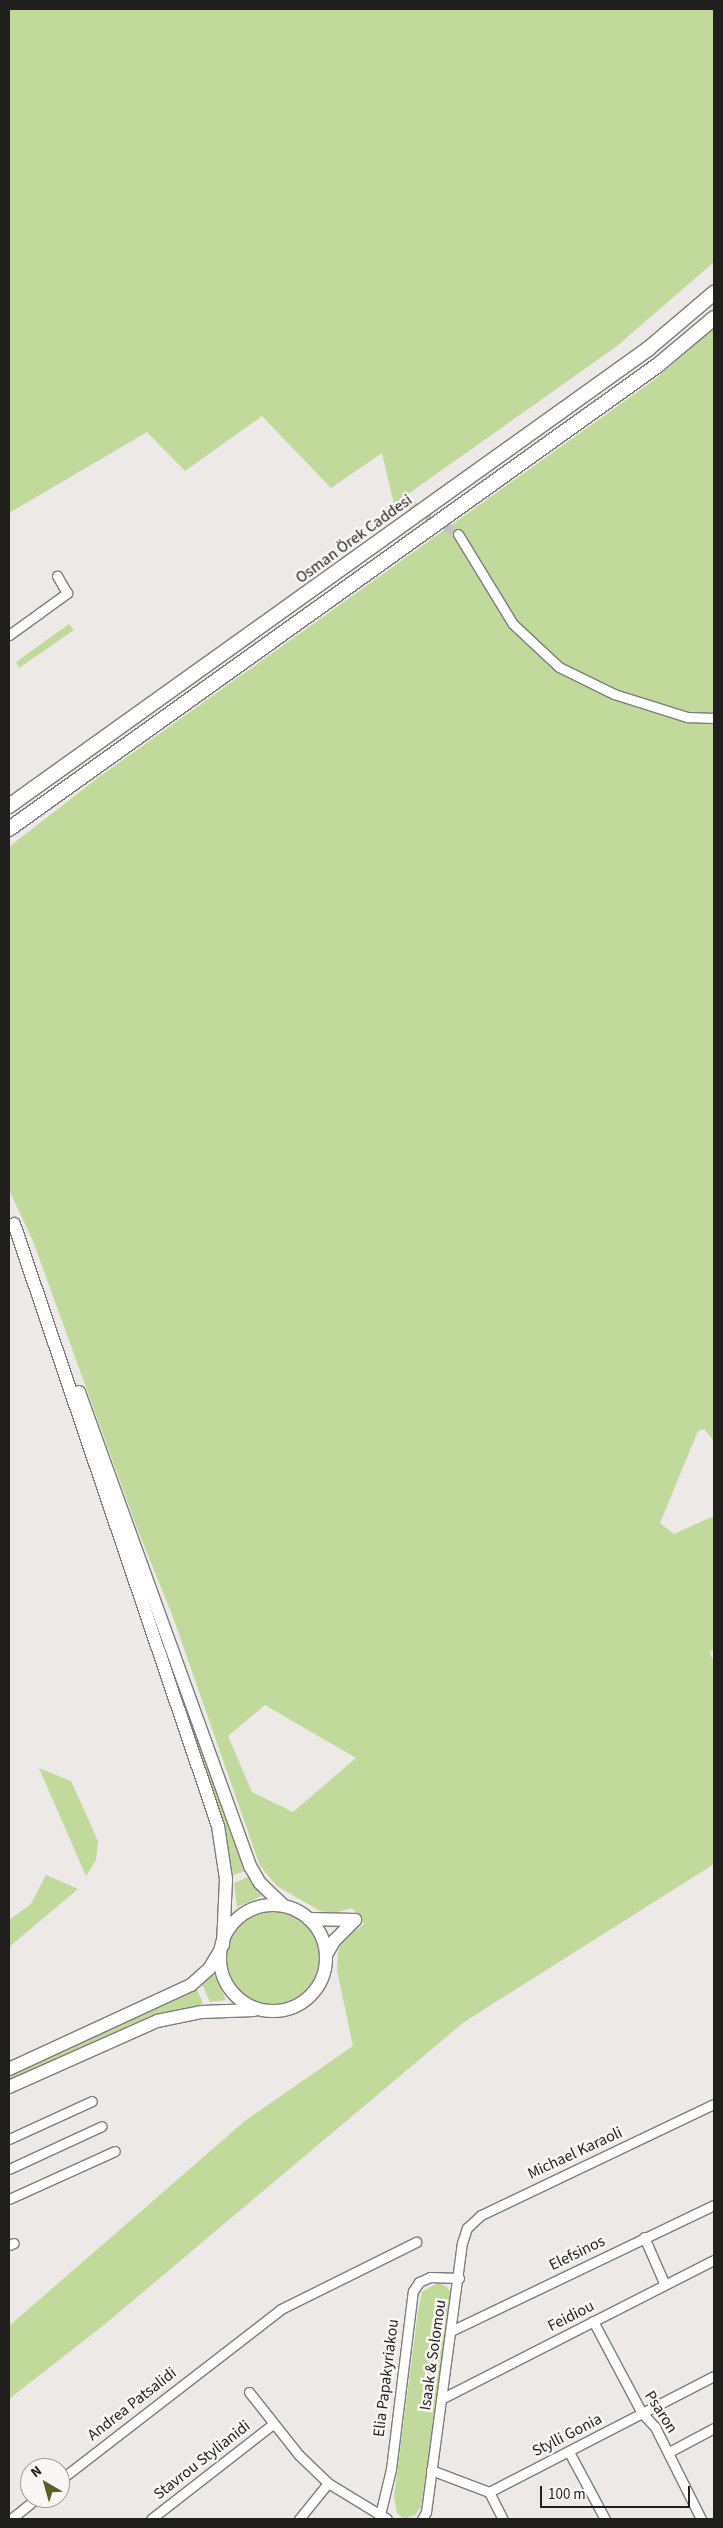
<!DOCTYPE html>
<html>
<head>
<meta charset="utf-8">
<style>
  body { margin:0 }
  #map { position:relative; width:723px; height:2528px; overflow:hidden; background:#ece9e7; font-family:"Source Sans 3",sans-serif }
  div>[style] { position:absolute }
  .green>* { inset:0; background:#c1d99b }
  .round { border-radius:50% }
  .street-tunnel>* { height:9px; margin-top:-4.5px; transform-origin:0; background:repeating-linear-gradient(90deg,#c3c1bf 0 9px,transparent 0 13.5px) }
  .roads { filter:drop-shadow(1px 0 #7f7d7b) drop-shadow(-1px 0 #7f7d7b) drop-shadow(0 1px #7f7d7b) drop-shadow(0 -1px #7f7d7b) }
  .street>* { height:9px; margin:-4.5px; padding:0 4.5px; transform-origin:4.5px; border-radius:4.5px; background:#fff }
  .secondary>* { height:12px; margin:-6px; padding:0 6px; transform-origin:6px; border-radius:6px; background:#fff }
  .secondary>.ring { margin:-6px; padding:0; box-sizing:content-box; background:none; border:12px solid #fff; border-radius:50% }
  .primary>* { height:14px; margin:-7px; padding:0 7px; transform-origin:7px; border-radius:7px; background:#fff }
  span { translate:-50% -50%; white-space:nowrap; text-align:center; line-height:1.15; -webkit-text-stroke:5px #f9f6f4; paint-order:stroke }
  .street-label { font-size:16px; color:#201f1e }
  .frame { position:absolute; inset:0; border:10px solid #201f1e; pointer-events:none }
  .north { position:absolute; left:20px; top:2458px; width:50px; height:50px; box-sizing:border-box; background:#f9f6f4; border:1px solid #a2a09e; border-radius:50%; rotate:322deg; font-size:14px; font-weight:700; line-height:20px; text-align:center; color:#201f1e }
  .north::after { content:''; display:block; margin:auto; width:18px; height:22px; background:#5f5f2c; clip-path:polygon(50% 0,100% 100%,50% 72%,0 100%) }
  .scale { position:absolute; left:540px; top:2486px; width:150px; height:22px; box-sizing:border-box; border:2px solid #201f1e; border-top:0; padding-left:6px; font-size:15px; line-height:18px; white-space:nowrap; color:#201f1e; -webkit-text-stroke:4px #f9f6f4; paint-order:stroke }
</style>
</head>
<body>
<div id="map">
  <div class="green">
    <div style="clip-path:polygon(9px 9px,714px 9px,714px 262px,617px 346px,394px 504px,382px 453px,331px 488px,262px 416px,185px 471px,147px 432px,9px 513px)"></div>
    <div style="clip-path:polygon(evenodd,714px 328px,714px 1441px,704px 1429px,698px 1431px,660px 1523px,674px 1534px,714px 1516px,714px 1649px,710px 1652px,714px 1663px,714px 1864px,464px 2022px,104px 2325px,9px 2399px,9px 2326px,246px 2120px,353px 2046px,337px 1970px,338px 1953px,342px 1940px,364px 1924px,352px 1908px,334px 1913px,320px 1911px,277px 1886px,260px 1866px,173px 1617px,137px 1528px,33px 1241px,9px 1190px,9px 847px,99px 777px,654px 380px,714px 328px,265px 1705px,356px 1758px,293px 1812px,252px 1792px,228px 1736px,265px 1705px)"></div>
    <div style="clip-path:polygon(69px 624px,74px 630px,19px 668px,16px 662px)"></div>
    <div style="clip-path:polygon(77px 1397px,240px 1856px,246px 1871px,233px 1875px,224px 1829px)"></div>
    <div style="clip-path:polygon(39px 1768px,71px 1781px,98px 1841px,96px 1860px,86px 1876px)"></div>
    <div style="clip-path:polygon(46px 1875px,78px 1889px,9px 1947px,9px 1920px,31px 1904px)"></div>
    <div style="clip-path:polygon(248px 1877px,262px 1896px,237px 1907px,234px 1883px)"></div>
    <div class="round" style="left:227px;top:1912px;width:92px;height:92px"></div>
    <div style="clip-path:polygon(212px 1975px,215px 1976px,226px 2000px,210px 2002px,202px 1984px)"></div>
    <div style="clip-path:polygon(197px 1989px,203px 2004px,137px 2022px,9px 2081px,9px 2075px)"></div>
    <div style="clip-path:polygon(438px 2283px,447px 2287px,453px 2297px,421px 2507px,415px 2515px,404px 2519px,397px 2513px,394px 2497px,418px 2311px,422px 2292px)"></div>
  </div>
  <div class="street-tunnel">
    <div style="left:400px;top:497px;width:69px;rotate:32.5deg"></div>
  </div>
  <div class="roads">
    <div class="street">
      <div style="left:458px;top:534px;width:105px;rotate:58.6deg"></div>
      <div style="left:513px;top:624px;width:63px;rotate:43.1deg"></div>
      <div style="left:559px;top:667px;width:61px;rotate:26.1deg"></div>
      <div style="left:614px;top:694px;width:77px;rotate:17.5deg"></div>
      <div style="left:687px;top:717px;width:27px;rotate:2deg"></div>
      <div style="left:9px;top:635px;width:72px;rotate:-35.9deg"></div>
      <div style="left:67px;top:593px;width:20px;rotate:-120deg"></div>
      <div style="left:9px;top:2139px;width:91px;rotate:-24.6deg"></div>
      <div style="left:9px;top:2169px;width:102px;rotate:-24.8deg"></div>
      <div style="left:9px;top:2199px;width:116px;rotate:-24.4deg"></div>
      <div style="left:644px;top:2237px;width:52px;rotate:66.4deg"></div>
      <div style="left:9px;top:2245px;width:5px;rotate:-22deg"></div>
      <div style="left:593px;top:2321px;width:104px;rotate:62deg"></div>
      <div style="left:642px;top:2413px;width:19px;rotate:47deg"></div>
      <div style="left:655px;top:2427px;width:103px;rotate:63.4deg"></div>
      <div style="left:453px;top:2330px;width:289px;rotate:-25.6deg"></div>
      <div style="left:249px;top:2392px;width:80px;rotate:51.6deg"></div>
      <div style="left:299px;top:2455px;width:40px;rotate:44deg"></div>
      <div style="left:328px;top:2483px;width:69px;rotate:31.4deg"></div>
      <div style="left:441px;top:2399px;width:306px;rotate:-27deg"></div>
      <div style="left:569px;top:2452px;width:76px;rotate:61.8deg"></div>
      <div style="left:669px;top:2452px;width:51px;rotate:-28.1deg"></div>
      <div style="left:431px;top:2470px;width:62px;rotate:20.8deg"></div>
      <div style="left:489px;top:2492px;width:253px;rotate:-27.3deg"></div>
      <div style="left:60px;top:2480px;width:279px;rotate:-37.7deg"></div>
      <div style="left:281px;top:2309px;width:151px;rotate:-26.4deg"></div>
      <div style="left:489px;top:2492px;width:30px;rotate:63deg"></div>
      <div style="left:11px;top:2519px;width:33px;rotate:-39deg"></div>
      <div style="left:151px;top:2519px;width:155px;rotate:-37.9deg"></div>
      <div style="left:299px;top:2519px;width:46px;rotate:-51.1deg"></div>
      <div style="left:379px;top:2519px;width:51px;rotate:-76.5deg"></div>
      <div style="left:391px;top:2469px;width:179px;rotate:-83deg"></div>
      <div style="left:413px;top:2291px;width:11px;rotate:-56deg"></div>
      <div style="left:419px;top:2282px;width:12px;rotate:-24deg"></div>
      <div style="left:430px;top:2277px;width:29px;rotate:2deg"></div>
      <div style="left:422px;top:2519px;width:8px;rotate:-60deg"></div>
      <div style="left:426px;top:2512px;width:271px;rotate:-82.4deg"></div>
      <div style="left:462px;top:2243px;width:16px;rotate:-72deg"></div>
      <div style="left:467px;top:2228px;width:19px;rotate:-43deg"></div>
      <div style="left:481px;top:2215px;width:258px;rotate:-25.5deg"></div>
    </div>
    <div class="secondary">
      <div style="left:14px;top:1224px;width:636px;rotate:71.28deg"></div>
      <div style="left:218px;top:1826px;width:54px;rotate:81.4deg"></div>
      <div style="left:226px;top:1879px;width:66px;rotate:92.6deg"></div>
      <div style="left:79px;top:1392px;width:504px;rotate:70.16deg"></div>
      <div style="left:250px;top:1866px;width:20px;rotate:60deg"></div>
      <div style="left:260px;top:1883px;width:33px;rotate:44deg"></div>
      <div class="ring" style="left:220px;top:1905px;width:94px;height:94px"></div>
      <div style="left:309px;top:1919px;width:46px;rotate:1.2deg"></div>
      <div style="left:326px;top:1955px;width:16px;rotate:-60deg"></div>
      <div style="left:334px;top:1941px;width:30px;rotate:-45deg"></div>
      <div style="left:9px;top:2069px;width:200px;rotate:-24.8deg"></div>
      <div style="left:191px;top:1985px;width:24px;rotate:-42deg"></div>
      <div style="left:209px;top:1969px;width:21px;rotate:-59deg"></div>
      <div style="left:9px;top:2087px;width:162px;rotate:-24deg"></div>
      <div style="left:157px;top:2021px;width:46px;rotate:-11.3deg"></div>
      <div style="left:202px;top:2012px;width:52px;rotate:-2.2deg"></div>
    </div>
    <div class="primary">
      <div style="left:9px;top:806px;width:786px;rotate:-35.57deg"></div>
      <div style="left:648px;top:349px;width:87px;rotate:-40.3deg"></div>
      <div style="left:9px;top:829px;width:798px;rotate:-35.56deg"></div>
      <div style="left:658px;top:365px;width:73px;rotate:-40deg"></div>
    </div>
  </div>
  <div class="street-label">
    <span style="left:354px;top:539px;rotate:-36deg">Osman Örek Caddesi</span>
    <span style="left:575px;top:2153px;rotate:-25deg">Michael Karaoli</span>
    <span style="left:577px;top:2253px;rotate:-26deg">Elefsinos</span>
    <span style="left:571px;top:2316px;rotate:-27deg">Feidiou</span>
    <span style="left:433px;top:2355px;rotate:-82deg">Isaak &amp; Solomou</span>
    <span style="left:386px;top:2378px;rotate:-83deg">Elia Papakyriakou</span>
    <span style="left:132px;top:2404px;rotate:-38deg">Andrea Patsalidi</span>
    <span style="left:661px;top:2412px;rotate:57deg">Psaron</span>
    <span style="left:567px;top:2435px;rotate:-27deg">Stylli Gonia</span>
    <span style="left:202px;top:2460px;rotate:-38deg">Stavrou Stylianidi</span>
  </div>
  <div class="frame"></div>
  <div class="north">N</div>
  <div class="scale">100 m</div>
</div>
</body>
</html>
